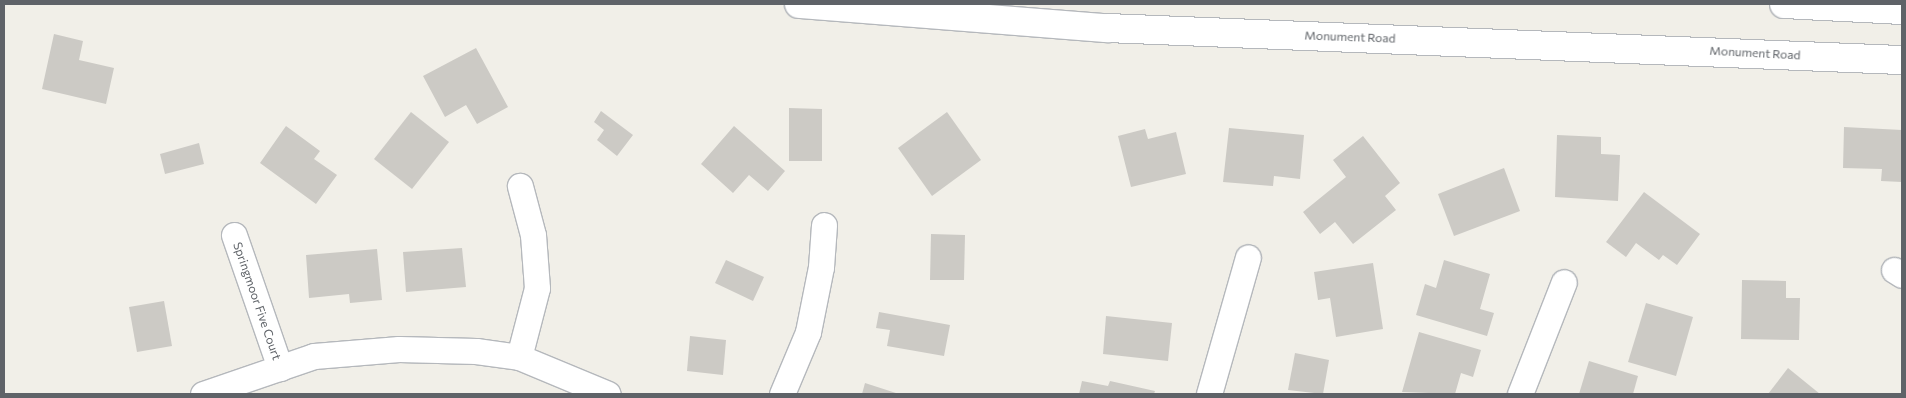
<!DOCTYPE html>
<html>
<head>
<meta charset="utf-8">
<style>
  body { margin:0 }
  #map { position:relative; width:1906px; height:398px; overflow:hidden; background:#f1efe8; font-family:Commissioner,sans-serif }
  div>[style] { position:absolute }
  .building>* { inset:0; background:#cccac5 }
  .roads { filter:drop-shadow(1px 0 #b5b8bc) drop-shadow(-1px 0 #b5b8bc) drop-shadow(0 1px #b5b8bc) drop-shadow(0 -1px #b5b8bc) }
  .minor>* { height:25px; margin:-12.5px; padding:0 12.5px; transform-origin:12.5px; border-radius:12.5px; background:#fff }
  .tertiary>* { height:28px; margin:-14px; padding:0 14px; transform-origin:14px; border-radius:14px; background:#fff }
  span { translate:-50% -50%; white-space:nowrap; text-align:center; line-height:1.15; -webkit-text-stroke:4.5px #fff; paint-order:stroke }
  .street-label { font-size:12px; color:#5f6368 }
  .frame { position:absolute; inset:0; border:5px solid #5f6368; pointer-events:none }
</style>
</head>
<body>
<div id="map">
  <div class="building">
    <div style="clip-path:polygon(54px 34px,83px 41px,79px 60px,114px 68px,106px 104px,42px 89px)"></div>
    <div style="clip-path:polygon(476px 48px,508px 107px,477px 124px,466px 105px,445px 117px,423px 76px)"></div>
    <div style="clip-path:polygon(789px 108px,822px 109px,822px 161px,789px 161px)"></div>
    <div style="clip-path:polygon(601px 111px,633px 135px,617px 156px,597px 140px,604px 130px,594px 122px)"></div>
    <div style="clip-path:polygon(411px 112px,449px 142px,412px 189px,374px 159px)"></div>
    <div style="clip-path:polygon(947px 112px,981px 160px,932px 196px,898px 148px)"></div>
    <div style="clip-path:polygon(286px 126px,320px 151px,314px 159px,337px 175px,316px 204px,260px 163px)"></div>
    <div style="clip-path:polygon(734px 126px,785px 171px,768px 191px,749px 175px,733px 193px,701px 164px)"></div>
    <div style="clip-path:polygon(1844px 127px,1902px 130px,1902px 182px,1881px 181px,1882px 169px,1843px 168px)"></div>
    <div style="clip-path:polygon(1229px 128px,1304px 135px,1300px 179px,1274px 176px,1273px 186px,1223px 182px)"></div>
    <div style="clip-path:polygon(1145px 129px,1148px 139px,1176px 132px,1186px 174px,1131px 187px,1118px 136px)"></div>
    <div style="clip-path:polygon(1557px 135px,1601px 137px,1601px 154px,1620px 155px,1618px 201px,1555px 197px)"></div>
    <div style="clip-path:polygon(1363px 136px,1400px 183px,1385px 196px,1396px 210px,1353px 244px,1335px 222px,1320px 234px,1303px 212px,1346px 177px,1333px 160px)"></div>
    <div style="clip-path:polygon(199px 143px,204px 164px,165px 174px,160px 154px)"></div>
    <div style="clip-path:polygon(1504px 168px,1520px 211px,1454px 236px,1438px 194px)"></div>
    <div style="clip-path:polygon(1644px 192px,1700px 234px,1677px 265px,1663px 255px,1659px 260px,1636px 243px,1626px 257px,1606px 242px)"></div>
    <div style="clip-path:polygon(931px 234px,965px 235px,964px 280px,930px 280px)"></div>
    <div style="clip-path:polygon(462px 248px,466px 287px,406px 292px,403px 252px)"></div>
    <div style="clip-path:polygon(377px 249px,382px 300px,350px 303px,349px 294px,309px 298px,306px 255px)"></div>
    <div style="clip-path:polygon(726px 260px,764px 277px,753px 301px,715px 283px)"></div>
    <div style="clip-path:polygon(1444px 260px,1490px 274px,1480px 309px,1494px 313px,1487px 336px,1416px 315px,1425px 284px,1436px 288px)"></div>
    <div style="clip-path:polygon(1373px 263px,1383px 329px,1336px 337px,1330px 298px,1318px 300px,1314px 272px)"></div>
    <div style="clip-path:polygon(1742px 280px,1786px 281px,1786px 298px,1800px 298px,1799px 340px,1741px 339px)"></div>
    <div style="clip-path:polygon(164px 301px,172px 346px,137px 352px,129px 307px)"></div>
    <div style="clip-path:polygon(1646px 303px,1693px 317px,1676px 376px,1628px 362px)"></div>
    <div style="clip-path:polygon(879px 312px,950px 325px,944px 356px,887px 346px,890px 330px,876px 328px)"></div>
    <div style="clip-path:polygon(1106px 316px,1172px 323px,1168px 361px,1103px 354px)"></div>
    <div style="clip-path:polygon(1419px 332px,1481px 350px,1473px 377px,1461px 373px,1455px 394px,1402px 392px)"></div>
    <div style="clip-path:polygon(690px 336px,726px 340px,723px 375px,687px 371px)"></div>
    <div style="clip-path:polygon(1295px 353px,1329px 360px,1323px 394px,1288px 390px)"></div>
    <div style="clip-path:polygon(1589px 361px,1638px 376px,1633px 394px,1579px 394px)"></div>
    <div style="clip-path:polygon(1788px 368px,1820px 394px,1768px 394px)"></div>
    <div style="clip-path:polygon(1082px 381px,1108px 386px,1110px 381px,1155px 391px,1154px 394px,1079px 394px)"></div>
    <div style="clip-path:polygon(865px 383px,899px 394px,862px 394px)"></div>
  </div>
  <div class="roads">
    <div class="minor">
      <div style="left:234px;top:235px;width:141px;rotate:70.9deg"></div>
      <div style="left:1894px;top:270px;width:9px;rotate:32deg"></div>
      <div style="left:519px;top:357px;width:71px;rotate:-75.4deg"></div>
      <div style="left:537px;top:288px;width:53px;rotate:-94.3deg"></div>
      <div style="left:533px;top:235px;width:51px;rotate:-104.9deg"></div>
      <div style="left:203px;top:394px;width:117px;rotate:-18.9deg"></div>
      <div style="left:314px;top:356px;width:85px;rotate:-4.7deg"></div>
      <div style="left:399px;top:349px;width:77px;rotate:1.5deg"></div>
      <div style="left:476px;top:351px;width:43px;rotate:7.9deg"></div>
      <div style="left:519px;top:357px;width:96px;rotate:22.6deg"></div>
      <div style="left:782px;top:394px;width:67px;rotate:-67.2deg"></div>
      <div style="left:808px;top:332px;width:66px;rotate:-78.7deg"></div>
      <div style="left:821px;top:267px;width:42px;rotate:-85.9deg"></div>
      <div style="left:1209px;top:394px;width:142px;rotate:-74.1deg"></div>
      <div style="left:1520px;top:394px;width:120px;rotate:-68.6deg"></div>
    </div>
    <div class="tertiary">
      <div style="left:799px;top:4px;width:309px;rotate:4.5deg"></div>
      <div style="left:1107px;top:28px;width:796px;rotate:2.31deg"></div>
      <div style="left:1784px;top:4px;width:118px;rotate:2.9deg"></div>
    </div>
  </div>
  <div class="street-label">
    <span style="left:1350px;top:37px;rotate:2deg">Monument Road</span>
    <span style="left:1755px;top:53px;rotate:3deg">Monument Road</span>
    <span style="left:257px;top:301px;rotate:71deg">Springmoor Five Court</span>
  </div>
  <div class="frame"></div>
</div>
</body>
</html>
